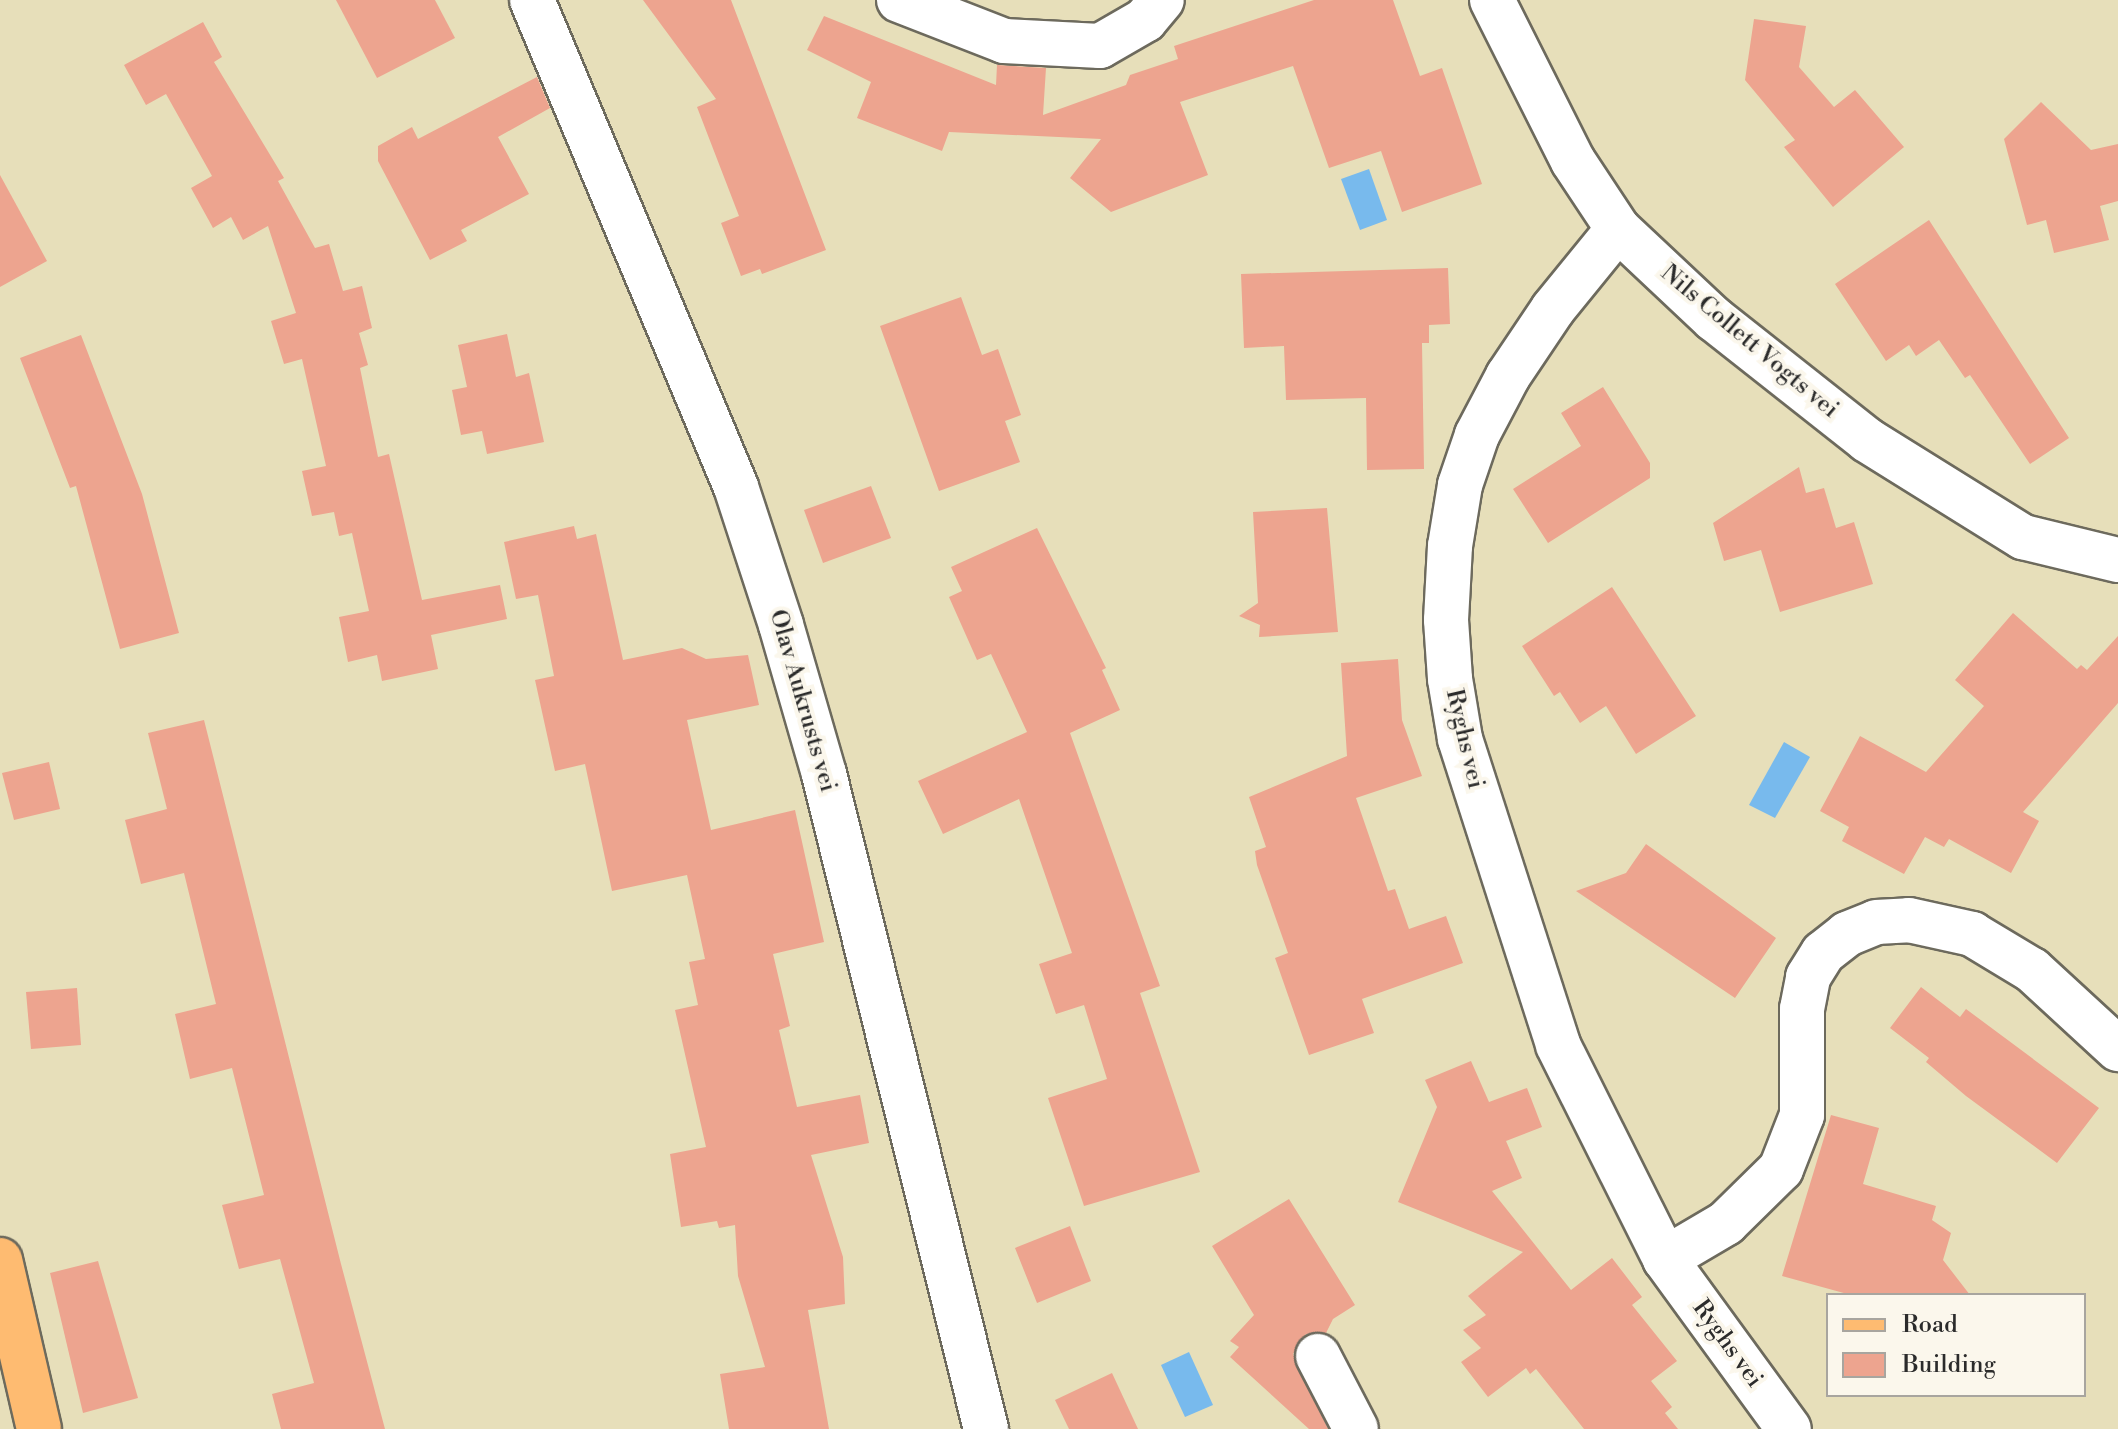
<!DOCTYPE html>
<html>
<head>
<meta charset="utf-8">
<style>
  body { margin:0 }
  #map { position:relative; width:2118px; height:1429px; overflow:hidden; background:#e7dfba; font-family:"Libre Bodoni",serif }
  div>[style] { position:absolute }
  .water>* { inset:0; background:#78baed }
  .building>* { inset:0; background:#eda48f }
  .roads { filter:drop-shadow(2px 0 #6d6a5d) drop-shadow(-2px 0 #6d6a5d) drop-shadow(0 2px #6d6a5d) drop-shadow(0 -2px #6d6a5d) }
  .minor>* { height:44px; margin:-22px; padding:0 22px; transform-origin:22px; border-radius:22px; background:#fff }
  .major>* { height:44px; margin:-22px; padding:0 22px; transform-origin:22px; border-radius:22px; background:#febb71 }
  span { translate:-50% -50%; white-space:nowrap; text-align:center; line-height:1.15; -webkit-text-stroke:8px #fbf7ec; paint-order:stroke }
  .street-label { font-size:24px; color:#2b2b2b }
  .legend { position:absolute; left:1826px; top:1293px; width:260px; height:104px; box-sizing:border-box; background:#fbf7ec; border:2px solid #a8a59f; margin:0; padding:10px 14px; list-style:none; font-size:24px; color:#2b2b2b }
  .legend li { display:flex; align-items:center; gap:16px; height:40px }
  .legend b { width:40px; border:2px solid #a8a59f }
</style>
</head>
<body>
<div id="map">
  <div class="water">
    <div style="clip-path:polygon(1369px 169px,1387px 220px,1360px 230px,1341px 179px)"></div>
    <div style="clip-path:polygon(1784px 742px,1810px 757px,1775px 818px,1749px 805px)"></div>
    <div style="clip-path:polygon(1189px 1352px,1213px 1405px,1185px 1417px,1161px 1365px)"></div>
  </div>
  <div class="building">
    <div style="clip-path:polygon(336px 0,435px 0,455px 38px,377px 78px)"></div>
    <div style="clip-path:polygon(643px 0,731px 0,826px 250px,762px 274px,760px 269px,741px 276px,721px 223px,739px 216px,697px 107px,716px 99px)"></div>
    <div style="clip-path:polygon(1314px 0,1393px 0,1420px 76px,1442px 68px,1482px 184px,1402px 212px,1381px 151px,1329px 168px,1293px 66px,1180px 102px,1208px 175px,1111px 212px,1070px 178px,1101px 139px,949px 132px,942px 151px,857px 118px,871px 82px,807px 50px,824px 16px,996px 85px,997px 65px,1046px 68px,1043px 115px,1126px 85px,1130px 75px,1178px 59px,1174px 46px)"></div>
    <div style="clip-path:polygon(1754px 19px,1806px 26px,1799px 67px,1834px 107px,1855px 90px,1904px 147px,1833px 207px,1784px 147px,1795px 140px,1745px 80px)"></div>
    <div style="clip-path:polygon(203px 22px,222px 57px,214px 62px,284px 178px,278px 181px,315px 248px,329px 244px,343px 291px,362px 286px,372px 328px,359px 333px,368px 365px,360px 368px,378px 457px,389px 454px,422px 600px,500px 585px,507px 619px,431px 635px,438px 669px,382px 681px,377px 655px,348px 662px,339px 617px,369px 611px,352px 533px,339px 536px,334px 512px,312px 516px,302px 471px,326px 466px,302px 359px,284px 364px,271px 321px,296px 313px,268px 226px,243px 240px,231px 217px,213px 228px,191px 188px,212px 176px,166px 94px,146px 105px,124px 65px)"></div>
    <div style="clip-path:polygon(537px 77px,550px 108px,498px 137px,529px 194px,461px 230px,467px 241px,430px 260px,378px 161px,378px 146px,412px 127px,418px 139px)"></div>
    <div style="clip-path:polygon(2041px 102px,2091px 150px,2118px 144px,2118px 201px,2100px 206px,2109px 240px,2054px 253px,2046px 220px,2027px 225px,2004px 139px)"></div>
    <div style="clip-path:polygon(0 175px,47px 261px,0 287px)"></div>
    <div style="clip-path:polygon(1929px 220px,2069px 438px,2030px 464px,1970px 375px,1965px 378px,1939px 340px,1916px 356px,1909px 345px,1886px 361px,1835px 284px)"></div>
    <div style="clip-path:polygon(1448px 268px,1450px 324px,1429px 325px,1429px 343px,1422px 343px,1424px 469px,1367px 470px,1366px 398px,1286px 400px,1284px 346px,1244px 348px,1241px 274px)"></div>
    <div style="clip-path:polygon(961px 297px,982px 355px,998px 349px,1021px 415px,1005px 421px,1020px 462px,939px 491px,880px 326px)"></div>
    <div style="clip-path:polygon(507px 334px,516px 377px,529px 373px,544px 442px,487px 454px,482px 431px,461px 435px,452px 390px,467px 387px,458px 345px)"></div>
    <div style="clip-path:polygon(81px 335px,142px 494px,179px 633px,120px 649px,76px 486px,70px 488px,20px 358px)"></div>
    <div style="clip-path:polygon(1603px 387px,1650px 463px,1650px 478px,1548px 543px,1513px 489px,1581px 446px,1561px 413px)"></div>
    <div style="clip-path:polygon(1799px 467px,1806px 493px,1824px 488px,1836px 528px,1854px 522px,1873px 584px,1780px 612px,1761px 550px,1724px 561px,1713px 523px)"></div>
    <div style="clip-path:polygon(871px 486px,891px 538px,823px 563px,804px 510px)"></div>
    <div style="clip-path:polygon(1327px 508px,1338px 632px,1259px 637px,1260px 625px,1239px 616px,1258px 603px,1253px 512px)"></div>
    <div style="clip-path:polygon(574px 526px,577px 539px,596px 534px,623px 660px,682px 648px,706px 659px,748px 655px,759px 705px,687px 720px,711px 830px,795px 810px,824px 942px,773px 954px,790px 1026px,779px 1030px,797px 1107px,860px 1095px,869px 1143px,811px 1155px,843px 1257px,845px 1304px,808px 1310px,829px 1429px,729px 1429px,720px 1374px,765px 1367px,738px 1276px,735px 1225px,719px 1228px,717px 1221px,681px 1227px,670px 1154px,706px 1147px,675px 1010px,698px 1005px,689px 962px,705px 959px,687px 875px,612px 891px,585px 764px,555px 771px,535px 680px,554px 676px,538px 595px,516px 599px,504px 542px)"></div>
    <div style="clip-path:polygon(1037px 528px,1106px 668px,1102px 670px,1120px 710px,1070px 733px,1160px 986px,1140px 993px,1200px 1172px,1084px 1206px,1048px 1098px,1107px 1079px,1084px 1005px,1056px 1014px,1039px 964px,1072px 953px,1019px 799px,943px 834px,918px 781px,1027px 732px,991px 654px,977px 660px,949px 597px,962px 591px,951px 567px)"></div>
    <div style="clip-path:polygon(1612px 587px,1696px 716px,1636px 754px,1606px 706px,1580px 723px,1560px 692px,1554px 696px,1522px 646px)"></div>
    <div style="clip-path:polygon(2013px 613px,2077px 669px,2081px 665px,2087px 670px,2118px 636px,2118px 703px,2023px 812px,2039px 821px,2011px 873px,1949px 839px,1944px 847px,1925px 837px,1904px 874px,1842px 841px,1849px 827px,1820px 811px,1860px 736px,1926px 772px,1984px 706px,1955px 680px)"></div>
    <div style="clip-path:polygon(1398px 659px,1402px 720px,1422px 776px,1356px 798px,1388px 891px,1395px 889px,1409px 929px,1446px 916px,1463px 963px,1362px 999px,1374px 1033px,1309px 1055px,1275px 958px,1288px 953px,1257px 865px,1255px 851px,1266px 847px,1249px 797px,1347px 756px,1341px 663px)"></div>
    <div style="clip-path:polygon(204px 720px,341px 1264px,385px 1429px,281px 1429px,272px 1394px,314px 1383px,280px 1259px,239px 1269px,222px 1205px,264px 1195px,232px 1068px,190px 1079px,175px 1014px,216px 1004px,184px 873px,141px 884px,125px 820px,167px 809px,148px 733px)"></div>
    <div style="clip-path:polygon(49px 762px,60px 809px,14px 820px,2px 773px)"></div>
    <div style="clip-path:polygon(1646px 844px,1776px 938px,1735px 998px,1576px 891px,1626px 873px)"></div>
    <div style="clip-path:polygon(1921px 987px,1960px 1017px,1966px 1009px,2099px 1108px,2057px 1163px,1966px 1096px,1926px 1062px,1929px 1058px,1890px 1028px)"></div>
    <div style="clip-path:polygon(77px 988px,81px 1045px,31px 1049px,26px 992px)"></div>
    <div style="clip-path:polygon(1471px 1061px,1489px 1102px,1527px 1088px,1542px 1127px,1506px 1141px,1522px 1178px,1492px 1191px,1571px 1290px,1612px 1258px,1642px 1297px,1632px 1305px,1677px 1361px,1651px 1381px,1672px 1407px,1665px 1413px,1678px 1429px,1584px 1429px,1536px 1369px,1530px 1374px,1526px 1368px,1488px 1397px,1461px 1362px,1481px 1348px,1463px 1330px,1486px 1315px,1468px 1296px,1523px 1252px,1398px 1202px,1437px 1107px,1425px 1080px)"></div>
    <div style="clip-path:polygon(1831px 1115px,1879px 1128px,1863px 1184px,1936px 1206px,1932px 1220px,1951px 1233px,1943px 1260px,1970px 1295px,1851px 1295px,1782px 1276px)"></div>
    <div style="clip-path:polygon(1289px 1199px,1355px 1305px,1333px 1319px,1326px 1333px,1306px 1334px,1293px 1354px,1328px 1429px,1309px 1429px,1230px 1357px,1239px 1347px,1230px 1341px,1254px 1315px,1212px 1246px)"></div>
    <div style="clip-path:polygon(1070px 1226px,1091px 1281px,1037px 1303px,1015px 1248px)"></div>
    <div style="clip-path:polygon(98px 1261px,138px 1398px,83px 1413px,50px 1273px)"></div>
    <div style="clip-path:polygon(1112px 1373px,1138px 1429px,1069px 1429px,1055px 1400px)"></div>
  </div>
  <div class="roads">
    <div class="minor">
      <div style="left:532px;top:0;width:528px;rotate:67.27deg"></div>
      <div style="left:736px;top:487px;width:145px;rotate:71.9deg"></div>
      <div style="left:781px;top:625px;width:155px;rotate:73.9deg"></div>
      <div style="left:824px;top:774px;width:675px;rotate:76.11deg"></div>
      <div style="left:899px;top:0;width:113px;rotate:21.3deg"></div>
      <div style="left:1004px;top:41px;width:96px;rotate:3deg"></div>
      <div style="left:1100px;top:46px;width:52px;rotate:-30deg"></div>
      <div style="left:1145px;top:20px;width:26px;rotate:-50deg"></div>
      <div style="left:1492px;top:0;width:180px;rotate:63.3deg"></div>
      <div style="left:1573px;top:161px;width:82px;rotate:56.5deg"></div>
      <div style="left:1618px;top:229px;width:132px;rotate:43.2deg"></div>
      <div style="left:1714px;top:319px;width:195px;rotate:38.3deg"></div>
      <div style="left:1867px;top:440px;width:184px;rotate:31.9deg"></div>
      <div style="left:2023px;top:537px;width:98px;rotate:13.6deg"></div>
      <div style="left:1618px;top:229px;width:103px;rotate:129.1deg"></div>
      <div style="left:1553px;top:309px;width:81px;rotate:123.9deg"></div>
      <div style="left:1508px;top:376px;width:67px;rotate:117.7deg"></div>
      <div style="left:1477px;top:435px;width:53px;rotate:108.8deg"></div>
      <div style="left:1460px;top:485px;width:62px;rotate:99.3deg"></div>
      <div style="left:1450px;top:546px;width:74px;rotate:93.1deg"></div>
      <div style="left:1446px;top:620px;width:59px;rotate:86.1deg"></div>
      <div style="left:1450px;top:679px;width:61px;rotate:80.5deg"></div>
      <div style="left:1460px;top:739px;width:321px;rotate:72.2deg"></div>
      <div style="left:1558px;top:1045px;width:239px;rotate:63.4deg"></div>
      <div style="left:1665px;top:1259px;width:210px;rotate:53.9deg"></div>
      <div style="left:1665px;top:1259px;width:71px;rotate:-30.5deg"></div>
      <div style="left:1726px;top:1223px;width:77px;rotate:-44.5deg"></div>
      <div style="left:1781px;top:1169px;width:58px;rotate:-68.7deg"></div>
      <div style="left:1802px;top:1115px;width:106px;rotate:-90deg"></div>
      <div style="left:1802px;top:1009px;width:33px;rotate:-79deg"></div>
      <div style="left:1808px;top:977px;width:28px;rotate:-58deg"></div>
      <div style="left:1823px;top:953px;width:31px;rotate:-38deg"></div>
      <div style="left:1847px;top:934px;width:31px;rotate:-22deg"></div>
      <div style="left:1876px;top:922px;width:33px;rotate:-3deg"></div>
      <div style="left:1909px;top:920px;width:65px;rotate:12.5deg"></div>
      <div style="left:1972px;top:934px;width:70px;rotate:31deg"></div>
      <div style="left:2032px;top:970px;width:117px;rotate:42.6deg"></div>
      <div style="left:1318px;top:1356px;width:82px;rotate:62.5deg"></div>
    </div>
    <div class="major">
      <div style="left:0;top:1260px;width:173px;rotate:77deg"></div>
    </div>
  </div>
  <div class="street-label">
    <span style="left:1749px;top:342px;rotate:40deg">Nils Collett Vogts vei</span>
    <span style="left:802px;top:701px;rotate:74deg">Olav Aukrusts vei</span>
    <span style="left:1464px;top:739px;rotate:77deg">Ryghs vei</span>
    <span style="left:1727px;top:1344px;rotate:54deg">Ryghs vei</span>
  </div>
  <ul class="legend">
  <li><b style="height:10px;background:#febb71"></b>Road</li>
  <li><b style="height:22px;background:#eda48f"></b>Building</li>
  </ul>
</div>
</body>
</html>
